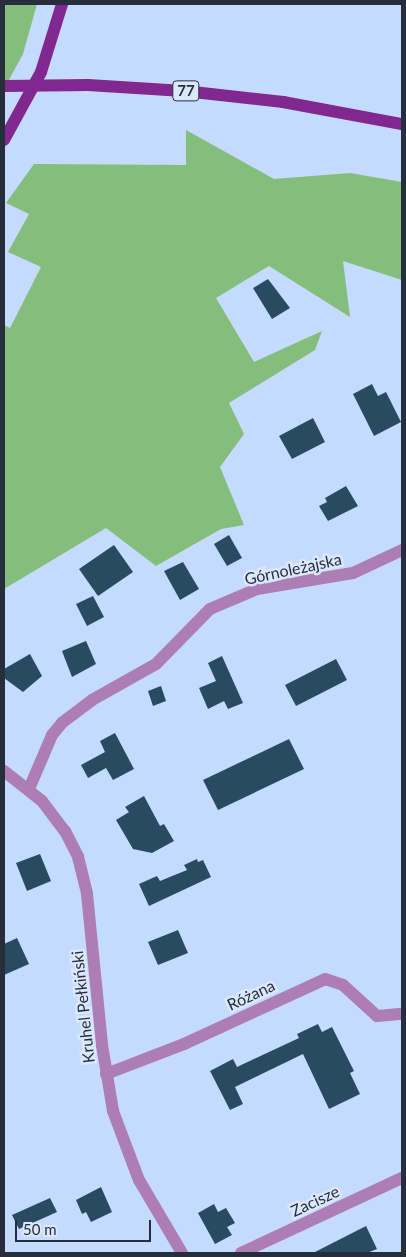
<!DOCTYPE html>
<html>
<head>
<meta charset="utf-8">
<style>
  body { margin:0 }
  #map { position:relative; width:406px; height:1257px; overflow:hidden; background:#c4daff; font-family:Lato,sans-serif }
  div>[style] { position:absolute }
  .green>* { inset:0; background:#85bd7c }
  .building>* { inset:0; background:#294b62 }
  .minor>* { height:12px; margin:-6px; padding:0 6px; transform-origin:6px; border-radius:6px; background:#ac7eb4 }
  .tertiary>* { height:12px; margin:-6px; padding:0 6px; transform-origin:6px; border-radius:6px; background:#ac7eb4 }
  .primary>* { height:12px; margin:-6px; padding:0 6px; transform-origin:6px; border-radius:6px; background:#802790 }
  .primary-bridge>* { height:12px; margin:-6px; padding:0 6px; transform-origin:6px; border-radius:6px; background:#802790 }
  span { translate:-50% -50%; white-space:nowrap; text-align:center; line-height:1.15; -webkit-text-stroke:5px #dae7fd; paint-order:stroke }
  .shield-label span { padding:1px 4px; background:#dae7fd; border:1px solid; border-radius:4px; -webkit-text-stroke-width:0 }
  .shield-label { font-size:15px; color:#262e3c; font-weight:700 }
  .street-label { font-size:16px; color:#262e3c }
  .frame { position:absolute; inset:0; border:5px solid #262e3c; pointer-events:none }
  .scale { position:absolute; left:15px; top:1220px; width:136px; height:22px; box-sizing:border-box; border:2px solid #262e3c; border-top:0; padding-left:6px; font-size:15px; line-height:18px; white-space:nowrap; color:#262e3c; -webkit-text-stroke:4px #dae7fd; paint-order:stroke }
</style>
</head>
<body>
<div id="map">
  <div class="green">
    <div style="clip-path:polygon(4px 4px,37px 4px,23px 54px,4px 89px)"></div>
    <div style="clip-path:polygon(186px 130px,274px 179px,350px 173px,402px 182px,402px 280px,343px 261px,350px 317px,269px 266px,216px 298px,254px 362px,322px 331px,315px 350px,229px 403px,244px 434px,220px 467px,244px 525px,221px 529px,156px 566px,106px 528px,4px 589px,4px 325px,10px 328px,41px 267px,8px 252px,29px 214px,6px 203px,34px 164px,186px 165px)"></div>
  </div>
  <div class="building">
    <div style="clip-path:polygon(268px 279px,290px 308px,272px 319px,253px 288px)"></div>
    <div style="clip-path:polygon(372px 384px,378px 396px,386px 392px,401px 422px,374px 436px,353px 394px)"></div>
    <div style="clip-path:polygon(313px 418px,325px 442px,292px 459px,279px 436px)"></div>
    <div style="clip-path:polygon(346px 486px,358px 506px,328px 521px,319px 506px,327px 502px,325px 498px)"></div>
    <div style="clip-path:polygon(229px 535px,242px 558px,227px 566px,214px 544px)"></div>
    <div style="clip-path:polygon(114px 545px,133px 572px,98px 596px,79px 569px)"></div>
    <div style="clip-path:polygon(183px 562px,199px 589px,180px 600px,164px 571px)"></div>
    <div style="clip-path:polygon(93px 596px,104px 617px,87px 626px,76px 604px)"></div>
    <div style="clip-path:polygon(86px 641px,96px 664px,72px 677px,62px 651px)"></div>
    <div style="clip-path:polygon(30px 654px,42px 676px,23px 692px,4px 678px,4px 669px)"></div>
    <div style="clip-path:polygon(222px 656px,243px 703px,228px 709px,224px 701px,208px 709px,199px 688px,216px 681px,208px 663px)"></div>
    <div style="clip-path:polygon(336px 659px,347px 680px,296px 706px,285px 685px)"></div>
    <div style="clip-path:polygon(161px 686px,166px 701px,153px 706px,148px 691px)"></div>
    <div style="clip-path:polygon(115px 733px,134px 769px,113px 780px,106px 768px,88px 778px,81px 765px,105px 752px,100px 741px)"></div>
    <div style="clip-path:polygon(289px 739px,304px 769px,218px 810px,203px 780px)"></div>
    <div style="clip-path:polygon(144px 796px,160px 826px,164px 824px,174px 841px,152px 853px,133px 849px,116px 820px,129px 812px,125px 807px)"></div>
    <div style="clip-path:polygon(40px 854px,51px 881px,27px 891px,16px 863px)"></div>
    <div style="clip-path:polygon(197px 859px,198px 862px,203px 860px,211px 877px,149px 906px,139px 884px,157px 876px,160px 881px,187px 870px,184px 865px)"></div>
    <div style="clip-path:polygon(178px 930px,188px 953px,158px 965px,148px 942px)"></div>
    <div style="clip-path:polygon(17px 938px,29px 964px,4px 975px,4px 944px)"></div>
    <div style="clip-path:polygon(318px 1024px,322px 1032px,332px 1027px,354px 1071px,350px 1073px,360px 1094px,329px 1109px,303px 1054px,235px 1087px,243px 1104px,230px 1110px,210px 1071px,233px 1059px,237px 1067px,299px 1038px,297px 1034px)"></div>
    <div style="clip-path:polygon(101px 1187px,112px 1212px,91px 1222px,86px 1212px,82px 1214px,76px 1200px)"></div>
    <div style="clip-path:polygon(50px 1198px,57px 1212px,19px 1229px,12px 1215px)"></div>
    <div style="clip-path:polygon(214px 1204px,218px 1212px,226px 1208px,235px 1223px,227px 1227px,232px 1235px,215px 1244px,198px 1213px)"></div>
    <div style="clip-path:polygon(366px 1226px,377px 1249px,367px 1253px,313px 1253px)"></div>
  </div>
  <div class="minor">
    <div style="left:29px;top:789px;width:59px;rotate:-66.9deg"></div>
    <div style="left:52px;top:735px;width:17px;rotate:-50deg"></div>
    <div style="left:63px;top:722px;width:36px;rotate:-37deg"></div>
    <div style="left:92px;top:700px;width:73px;rotate:-29.4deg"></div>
    <div style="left:156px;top:664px;width:77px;rotate:-45.5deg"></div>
    <div style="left:210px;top:609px;width:51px;rotate:-23.1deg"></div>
    <div style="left:257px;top:589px;width:97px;rotate:-9.5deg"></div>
    <div style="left:353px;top:573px;width:54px;rotate:-25.1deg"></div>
    <div style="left:106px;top:1074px;width:84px;rotate:-21deg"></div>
    <div style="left:184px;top:1044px;width:155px;rotate:-24.7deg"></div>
    <div style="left:325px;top:979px;width:19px;rotate:18deg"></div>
    <div style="left:343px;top:985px;width:46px;rotate:42.4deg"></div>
    <div style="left:377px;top:1016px;width:25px;rotate:-5deg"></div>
    <div style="left:241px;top:1253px;width:178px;rotate:-25deg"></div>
  </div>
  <div class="tertiary">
    <div style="left:4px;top:771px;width:48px;rotate:38.3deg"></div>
    <div style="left:42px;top:801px;width:38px;rotate:53deg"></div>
    <div style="left:65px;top:831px;width:29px;rotate:63deg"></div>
    <div style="left:78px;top:857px;width:38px;rotate:76deg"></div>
    <div style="left:87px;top:894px;width:152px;rotate:84.3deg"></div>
    <div style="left:102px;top:1045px;width:67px;rotate:80.5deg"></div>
    <div style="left:113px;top:1111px;width:74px;rotate:69.4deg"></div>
    <div style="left:139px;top:1180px;width:85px;rotate:59.5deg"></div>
  </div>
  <div class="primary">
    <div style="left:88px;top:85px;width:96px;rotate:3.6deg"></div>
    <div style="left:184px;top:91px;width:100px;rotate:6.3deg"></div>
    <div style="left:283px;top:102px;width:121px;rotate:10.5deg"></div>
    <div style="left:4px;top:140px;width:77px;rotate:-61.4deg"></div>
    <div style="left:41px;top:72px;width:71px;rotate:-72.8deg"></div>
  </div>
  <div class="primary-bridge">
    <div style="left:4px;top:86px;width:84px;rotate:-0.7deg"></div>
  </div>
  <div class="shield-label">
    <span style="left:186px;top:91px">77</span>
  </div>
  <div class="street-label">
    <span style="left:293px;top:569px;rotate:-12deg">Górnoleżajska</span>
    <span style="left:251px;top:995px;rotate:-25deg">Różana</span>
    <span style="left:83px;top:1007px;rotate:-96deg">Kruhel Pełkiński</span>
    <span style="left:315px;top:1201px;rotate:-25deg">Zacisze</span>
  </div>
  <div class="frame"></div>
  <div class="scale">50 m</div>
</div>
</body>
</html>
